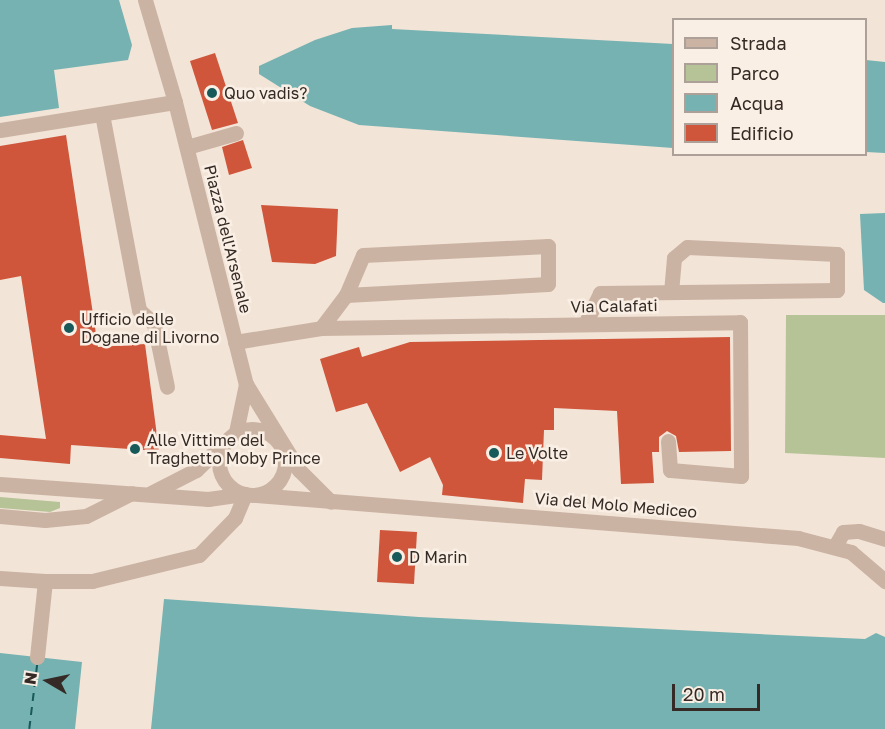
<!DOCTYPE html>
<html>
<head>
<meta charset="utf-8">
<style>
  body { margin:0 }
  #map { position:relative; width:885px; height:729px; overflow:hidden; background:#f3e4d8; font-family:"Golos Text",sans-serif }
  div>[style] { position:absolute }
  .green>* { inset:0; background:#b6c397 }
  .water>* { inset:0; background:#75b2b1 }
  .ferry>* { height:1.5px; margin-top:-0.75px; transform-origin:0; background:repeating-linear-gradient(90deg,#18595a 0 8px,transparent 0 14px) }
  .building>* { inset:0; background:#cf563a }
  .minor>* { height:15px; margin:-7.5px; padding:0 7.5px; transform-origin:7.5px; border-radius:7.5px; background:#cbb3a3 }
  .minor>.ring { margin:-7.5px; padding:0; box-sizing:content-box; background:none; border:15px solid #cbb3a3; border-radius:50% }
  .dots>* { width:16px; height:16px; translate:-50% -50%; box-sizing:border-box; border:3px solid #faefe4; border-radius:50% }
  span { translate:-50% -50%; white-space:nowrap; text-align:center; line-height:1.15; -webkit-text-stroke:5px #faefe4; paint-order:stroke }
  .poi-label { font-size:16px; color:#362a26 }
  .left { translate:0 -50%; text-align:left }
  .street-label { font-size:16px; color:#362a26 }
  .legend { position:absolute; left:672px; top:18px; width:195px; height:138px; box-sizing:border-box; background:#faefe4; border:2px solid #aca098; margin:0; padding:8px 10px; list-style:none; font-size:18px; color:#362a26 }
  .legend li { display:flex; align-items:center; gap:12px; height:30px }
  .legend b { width:30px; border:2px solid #aca098 }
  .north { position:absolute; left:18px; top:651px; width:60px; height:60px; -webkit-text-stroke:4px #faefe4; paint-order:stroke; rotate:279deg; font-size:16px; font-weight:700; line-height:24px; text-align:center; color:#362a26 }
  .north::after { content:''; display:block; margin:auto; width:21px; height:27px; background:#362a26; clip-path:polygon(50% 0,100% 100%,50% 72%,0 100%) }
  .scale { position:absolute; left:672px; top:684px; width:88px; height:27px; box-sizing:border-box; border:3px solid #362a26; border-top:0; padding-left:8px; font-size:18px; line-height:21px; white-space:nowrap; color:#362a26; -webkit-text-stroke:4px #faefe4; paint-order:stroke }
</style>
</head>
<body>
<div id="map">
  <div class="green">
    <div style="clip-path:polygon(786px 315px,885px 315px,885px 458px,785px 453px)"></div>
    <div style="clip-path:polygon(0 497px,60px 502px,60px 508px,50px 512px,0 508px)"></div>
  </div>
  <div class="water">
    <div style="clip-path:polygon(0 0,119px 0,132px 45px,128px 60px,54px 70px,59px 108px,0 117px)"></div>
    <div style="clip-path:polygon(392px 25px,392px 29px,673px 44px,673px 148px,359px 125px,310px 106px,259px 74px,259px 66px,315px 40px,352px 28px)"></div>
    <div style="clip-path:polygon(866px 60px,885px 62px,885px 153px,866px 152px)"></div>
    <div style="clip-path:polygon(885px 213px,885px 303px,883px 303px,864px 290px,860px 214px)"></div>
    <div style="clip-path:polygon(164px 599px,419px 617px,777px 635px,865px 639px,876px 633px,885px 637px,885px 729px,151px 729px)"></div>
    <div style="clip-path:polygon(0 653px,82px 662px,75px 729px,0 729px)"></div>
  </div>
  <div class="ferry">
    <div style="left:29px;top:729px;width:65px;rotate:-83deg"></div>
  </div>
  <div class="building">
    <div style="clip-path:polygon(215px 53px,238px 123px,212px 130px,190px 61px)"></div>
    <div style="clip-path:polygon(66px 135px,98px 347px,145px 344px,159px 451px,71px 445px,70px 464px,0 458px,0 435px,46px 439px,21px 276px,0 280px,0 146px)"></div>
    <div style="clip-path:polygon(243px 140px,252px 168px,229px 175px,222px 147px)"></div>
    <div style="clip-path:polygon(261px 205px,338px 209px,336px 256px,315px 264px,272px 262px)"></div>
    <div style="clip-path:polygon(730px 337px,731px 451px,679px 452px,676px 436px,667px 431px,659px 437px,659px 452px,652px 452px,654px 483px,621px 484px,617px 411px,554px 408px,554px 430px,544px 430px,542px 480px,525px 479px,523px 503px,442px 495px,443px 485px,430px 457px,400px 472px,367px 403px,336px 412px,320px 359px,359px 347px,362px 357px,410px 342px)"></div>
    <div style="clip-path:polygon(380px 530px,417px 532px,414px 584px,377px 582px)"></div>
  </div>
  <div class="minor">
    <div style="left:145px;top:0;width:106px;rotate:73.6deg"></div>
    <div style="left:175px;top:102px;width:291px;rotate:75.9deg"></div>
    <div style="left:246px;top:384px;width:101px;rotate:58.4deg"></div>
    <div style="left:299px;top:470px;width:45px;rotate:45deg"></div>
    <div style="left:102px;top:114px;width:199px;rotate:79.3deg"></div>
    <div style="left:139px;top:310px;width:21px;rotate:43deg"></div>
    <div style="left:154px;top:324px;width:64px;rotate:78.3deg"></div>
    <div style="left:0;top:130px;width:177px;rotate:-9.1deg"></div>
    <div style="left:187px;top:147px;width:51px;rotate:-15.9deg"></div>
    <div style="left:585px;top:324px;width:34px;rotate:-64deg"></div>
    <div style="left:600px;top:293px;width:237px;rotate:-0.7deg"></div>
    <div style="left:837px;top:290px;width:36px;rotate:-90deg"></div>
    <div style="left:837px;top:254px;width:150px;rotate:-177.3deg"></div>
    <div style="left:687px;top:247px;width:17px;rotate:140deg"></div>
    <div style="left:674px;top:258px;width:34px;rotate:95deg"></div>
    <div style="left:321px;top:328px;width:41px;rotate:-52.9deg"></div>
    <div style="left:346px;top:295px;width:202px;rotate:-3.1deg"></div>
    <div style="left:548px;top:284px;width:38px;rotate:-90deg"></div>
    <div style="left:548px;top:246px;width:185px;rotate:177.2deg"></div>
    <div style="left:363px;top:255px;width:43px;rotate:113deg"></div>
    <div style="left:235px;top:342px;width:87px;rotate:-9.2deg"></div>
    <div style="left:321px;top:328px;width:419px;rotate:-0.8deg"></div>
    <div style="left:740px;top:322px;width:154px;rotate:89.6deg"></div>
    <div style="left:741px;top:476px;width:71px;rotate:-175.2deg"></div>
    <div style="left:670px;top:470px;width:29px;rotate:-94deg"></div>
    <div class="ring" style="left:219px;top:429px;width:51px;height:51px"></div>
    <div style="left:236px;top:432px;width:49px;rotate:-78.2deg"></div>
    <div style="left:0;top:484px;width:209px;rotate:4.1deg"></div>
    <div style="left:208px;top:499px;width:37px;rotate:-8deg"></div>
    <div style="left:151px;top:493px;width:51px;rotate:-27.1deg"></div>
    <div style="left:196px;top:470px;width:36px;rotate:-44deg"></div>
    <div style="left:256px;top:495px;width:544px;rotate:4.54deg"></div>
    <div style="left:798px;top:538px;width:55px;rotate:14.8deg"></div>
    <div style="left:851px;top:552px;width:45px;rotate:40.5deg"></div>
    <div style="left:0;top:516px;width:45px;rotate:5.1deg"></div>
    <div style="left:45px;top:520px;width:41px;rotate:-5.6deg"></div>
    <div style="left:86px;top:516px;width:51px;rotate:-26.6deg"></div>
    <div style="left:835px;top:546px;width:16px;rotate:-60deg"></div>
    <div style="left:843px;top:532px;width:16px;rotate:-4deg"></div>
    <div style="left:859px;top:531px;width:27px;rotate:17deg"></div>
    <div style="left:0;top:578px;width:45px;rotate:3.8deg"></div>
    <div style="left:37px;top:657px;width:76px;rotate:-84deg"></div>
    <div style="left:45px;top:581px;width:47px"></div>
    <div style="left:92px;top:581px;width:110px;rotate:-13.7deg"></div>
    <div style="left:199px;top:555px;width:52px;rotate:-45.8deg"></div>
    <div style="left:235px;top:518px;width:26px;rotate:-67deg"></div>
  </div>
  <div class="dots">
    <div style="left:212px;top:93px;background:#18595a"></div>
    <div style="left:69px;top:328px;background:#18595a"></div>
    <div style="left:135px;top:449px;background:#18595a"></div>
    <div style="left:494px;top:453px;background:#18595a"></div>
    <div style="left:397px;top:557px;background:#18595a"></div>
  </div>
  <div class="poi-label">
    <span class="left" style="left:224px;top:93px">Quo vadis?</span>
    <span class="left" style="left:81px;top:328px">Ufficio delle<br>Dogane di Livorno</span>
    <span class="left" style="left:147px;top:449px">Alle Vittime del<br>Traghetto Moby Prince</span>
    <span class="left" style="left:506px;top:453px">Le Volte</span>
    <span class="left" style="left:409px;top:557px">D Marin</span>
  </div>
  <div class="street-label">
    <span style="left:228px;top:239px;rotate:76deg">Piazza dell'Arsenale</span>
    <span style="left:614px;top:306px;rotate:-1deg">Via Calafati</span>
    <span style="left:616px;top:505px;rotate:5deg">Via del Molo Mediceo</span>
  </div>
  <ul class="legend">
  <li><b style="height:8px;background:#cbb3a3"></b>Strada</li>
  <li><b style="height:16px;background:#b6c397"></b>Parco</li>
  <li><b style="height:16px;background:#75b2b1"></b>Acqua</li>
  <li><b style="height:16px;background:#cf563a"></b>Edificio</li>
  </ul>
  <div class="north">N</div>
  <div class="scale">20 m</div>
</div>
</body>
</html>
